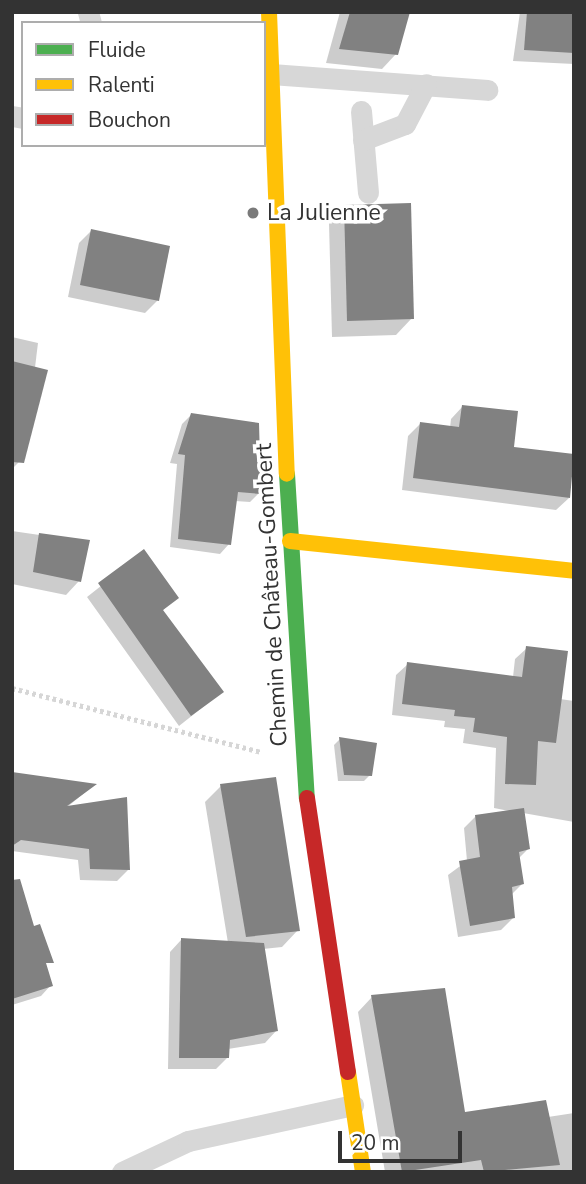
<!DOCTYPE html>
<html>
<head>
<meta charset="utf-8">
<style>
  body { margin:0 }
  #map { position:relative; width:586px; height:1184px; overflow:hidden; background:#fff; font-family:"Nunito Sans",sans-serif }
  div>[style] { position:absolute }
  .shadow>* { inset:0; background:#0003 }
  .building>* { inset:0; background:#818181 }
  .path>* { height:4.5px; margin-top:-2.25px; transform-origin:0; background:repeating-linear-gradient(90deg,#d6d6d6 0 3.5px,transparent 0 7px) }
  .lane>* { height:21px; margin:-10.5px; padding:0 10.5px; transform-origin:10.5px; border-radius:10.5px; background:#d7d7d7 }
  .fast>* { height:16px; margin:-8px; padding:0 8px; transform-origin:8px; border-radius:8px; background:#4caf50 }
  .slow>* { height:16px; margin:-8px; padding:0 8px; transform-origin:8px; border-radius:8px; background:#ffc107 }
  .jam>* { height:16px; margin:-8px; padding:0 8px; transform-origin:8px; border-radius:8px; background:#c62828 }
  .dots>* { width:19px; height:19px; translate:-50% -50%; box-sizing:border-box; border:4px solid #fff; border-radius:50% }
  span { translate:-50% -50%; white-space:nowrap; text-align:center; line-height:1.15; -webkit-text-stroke:7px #fff; paint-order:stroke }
  .poi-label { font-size:23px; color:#333 }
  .left { translate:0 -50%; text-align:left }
  .street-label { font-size:23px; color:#333 }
  .frame { position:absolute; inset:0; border:14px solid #333; pointer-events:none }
  .legend { position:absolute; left:21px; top:21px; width:245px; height:126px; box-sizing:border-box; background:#fff; border:2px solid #adadad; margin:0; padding:9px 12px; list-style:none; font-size:21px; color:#333 }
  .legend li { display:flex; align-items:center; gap:14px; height:35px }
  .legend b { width:35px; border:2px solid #adadad }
  .scale { position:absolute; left:338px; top:1131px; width:124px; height:32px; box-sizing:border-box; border:4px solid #333; border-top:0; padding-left:9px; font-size:21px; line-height:24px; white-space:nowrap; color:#333; -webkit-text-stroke:5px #fff; paint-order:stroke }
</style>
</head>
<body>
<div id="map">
  <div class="shadow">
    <div style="clip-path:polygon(340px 12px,408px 12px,396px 54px,382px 69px,326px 63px)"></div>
    <div style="clip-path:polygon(520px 12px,574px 12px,574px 64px,513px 61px)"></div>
    <div style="clip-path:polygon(345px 207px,412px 318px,396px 335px,332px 337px,329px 223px)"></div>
    <div style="clip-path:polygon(91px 231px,158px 300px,145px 313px,68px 297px,79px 243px)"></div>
    <div style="clip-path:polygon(12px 337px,38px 343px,24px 457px,12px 469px)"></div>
    <div style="clip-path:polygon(463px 406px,512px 449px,569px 498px,556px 510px,402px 490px,408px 436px,420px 424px,450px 428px,451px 419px)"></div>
    <div style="clip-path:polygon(191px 415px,259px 493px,250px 502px,235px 501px,229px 544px,220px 554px,170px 547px,177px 464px,170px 463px,182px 424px)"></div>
    <div style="clip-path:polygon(12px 531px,88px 542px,79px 581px,66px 595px,12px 584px)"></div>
    <div style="clip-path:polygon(144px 552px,177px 597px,162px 611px,222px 692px,179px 726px,87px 597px)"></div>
    <div style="clip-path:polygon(527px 648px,560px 699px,574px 701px,574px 822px,523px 813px,528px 849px,518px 859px,522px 884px,511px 895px,513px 918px,501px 930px,458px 937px,448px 875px,467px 861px,464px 828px,476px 816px,509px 811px,494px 808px,496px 748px,463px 743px,465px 729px,444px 727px,445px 721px,392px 715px,396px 675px,408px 664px,513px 677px,515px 659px)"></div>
    <div style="clip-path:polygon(340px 739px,370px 775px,364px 781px,338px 781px,334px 745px)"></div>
    <div style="clip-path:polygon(12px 774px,94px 785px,66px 808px,128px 870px,117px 881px,80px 880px,78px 860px,12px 851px)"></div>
    <div style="clip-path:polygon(221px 786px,298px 930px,282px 947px,263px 949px,276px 1031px,265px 1043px,228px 1049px,228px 1057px,216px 1069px,168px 1069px,170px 952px,181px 940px,228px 943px,205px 802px)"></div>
    <div style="clip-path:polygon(12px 943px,51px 985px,41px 996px,12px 1005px)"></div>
    <div style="clip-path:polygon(372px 997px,463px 1114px,548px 1117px,574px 1113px,574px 1172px,385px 1172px,358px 1012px)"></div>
  </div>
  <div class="building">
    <div style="clip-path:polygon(350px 12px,410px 12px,398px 55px,339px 49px)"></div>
    <div style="clip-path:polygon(527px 12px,574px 12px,574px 53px,524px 50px)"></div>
    <div style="clip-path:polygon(411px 203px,414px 319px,347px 321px,344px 205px)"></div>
    <div style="clip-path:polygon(91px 229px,170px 246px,159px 301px,80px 285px)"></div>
    <div style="clip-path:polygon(12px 361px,48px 370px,24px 463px,12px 462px)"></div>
    <div style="clip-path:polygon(462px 405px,518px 411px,514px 447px,574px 454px,570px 498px,413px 478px,420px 422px,459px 427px)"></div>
    <div style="clip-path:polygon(191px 413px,259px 423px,261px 494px,238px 492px,231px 545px,178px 539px,185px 455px,178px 454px)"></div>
    <div style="clip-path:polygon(39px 533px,90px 540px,81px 582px,33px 572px)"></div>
    <div style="clip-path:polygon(144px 549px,179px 598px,163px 610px,224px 692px,191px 716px,98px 583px)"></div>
    <div style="clip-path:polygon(526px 646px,568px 651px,556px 743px,538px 741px,536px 785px,505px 784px,507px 737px,473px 732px,475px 718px,454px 716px,455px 710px,402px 704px,407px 662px,522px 677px)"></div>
    <div style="clip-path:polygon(339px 737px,377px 743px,372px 776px,344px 775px)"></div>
    <div style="clip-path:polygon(12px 772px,97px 784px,67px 806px,127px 797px,130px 870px,90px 869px,89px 849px,21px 840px,12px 846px)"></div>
    <div style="clip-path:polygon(276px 777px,300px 931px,246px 937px,220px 784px)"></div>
    <div style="clip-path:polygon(524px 808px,530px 849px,519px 852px,524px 884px,512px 887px,515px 918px,470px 926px,459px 861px,480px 857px,475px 815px)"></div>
    <div style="clip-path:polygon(20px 879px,34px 926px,40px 924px,54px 963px,46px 963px,53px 986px,12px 999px,12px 880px)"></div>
    <div style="clip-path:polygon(181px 938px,264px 943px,278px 1031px,230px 1040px,229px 1058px,179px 1058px)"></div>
    <div style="clip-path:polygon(445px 988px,465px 1112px,546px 1100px,560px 1165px,484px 1172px,481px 1160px,402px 1172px,371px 995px)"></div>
  </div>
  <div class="path">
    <div style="left:12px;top:688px;width:258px;rotate:14.4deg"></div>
  </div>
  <div class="lane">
    <div style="left:88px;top:12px;width:11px;rotate:75deg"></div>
    <div style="left:271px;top:74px;width:217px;rotate:4.2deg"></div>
    <div style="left:361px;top:111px;width:82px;rotate:85.1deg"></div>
    <div style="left:12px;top:116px;width:11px;rotate:10deg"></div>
    <div style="left:363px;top:140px;width:45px;rotate:-20.9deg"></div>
    <div style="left:405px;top:124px;width:45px;rotate:-62.3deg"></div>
    <div style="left:122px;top:1172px;width:73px;rotate:-25.2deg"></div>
    <div style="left:188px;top:1141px;width:169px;rotate:-12.3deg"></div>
  </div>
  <div class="fast">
    <div style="left:287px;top:474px;width:325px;rotate:86.5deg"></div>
  </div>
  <div class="slow">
    <div style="left:269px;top:12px;width:462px;rotate:87.8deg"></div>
    <div style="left:290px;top:541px;width:286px;rotate:6deg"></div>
    <div style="left:348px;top:1072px;width:101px;rotate:81.5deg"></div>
  </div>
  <div class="jam">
    <div style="left:307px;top:798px;width:277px;rotate:81.5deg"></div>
  </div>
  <div class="dots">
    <div style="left:253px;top:213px;background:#7a7a7a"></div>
  </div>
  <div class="poi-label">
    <span class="left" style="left:267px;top:213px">La Julienne</span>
  </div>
  <div class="street-label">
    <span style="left:272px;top:595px;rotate:-93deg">Chemin de Château-Gombert</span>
  </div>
  <div class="frame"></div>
  <ul class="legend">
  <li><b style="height:9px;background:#4caf50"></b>Fluide</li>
  <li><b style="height:9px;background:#ffc107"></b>Ralenti</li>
  <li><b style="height:9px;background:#c62828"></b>Bouchon</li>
  </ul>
  <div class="scale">20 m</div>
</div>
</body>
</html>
